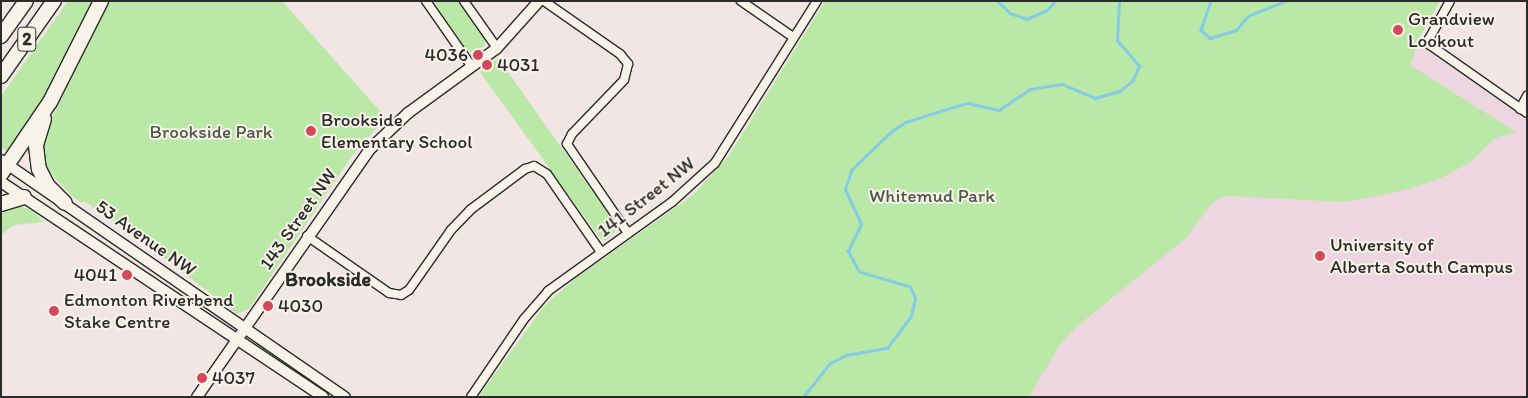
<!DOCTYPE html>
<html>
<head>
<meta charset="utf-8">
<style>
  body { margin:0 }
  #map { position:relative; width:1528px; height:398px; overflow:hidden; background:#f2e6e4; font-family:Itim,sans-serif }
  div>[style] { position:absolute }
  .built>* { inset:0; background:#edd6e0 }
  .green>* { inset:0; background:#b9e8a7 }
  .stream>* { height:2.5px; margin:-1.25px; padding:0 1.25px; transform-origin:1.25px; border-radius:1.25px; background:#84cbe5 }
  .roads { filter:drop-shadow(1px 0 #2b2b2b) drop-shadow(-1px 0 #2b2b2b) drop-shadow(0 1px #2b2b2b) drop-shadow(0 -1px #2b2b2b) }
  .minor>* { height:8px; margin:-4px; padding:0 4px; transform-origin:4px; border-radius:4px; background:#f7f3e8 }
  .tertiary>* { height:10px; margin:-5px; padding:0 5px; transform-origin:5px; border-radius:5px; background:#f7f3e8 }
  .motorway>* { height:14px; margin:-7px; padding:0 7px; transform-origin:7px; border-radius:7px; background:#f7f3e8 }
  .dots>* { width:14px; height:14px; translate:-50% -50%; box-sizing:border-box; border:2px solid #f7f3e8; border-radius:50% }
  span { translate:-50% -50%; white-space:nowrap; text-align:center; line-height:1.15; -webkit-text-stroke:4px #f7f3e8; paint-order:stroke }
  .shield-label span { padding:1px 4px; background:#f7f3e8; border:1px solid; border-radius:4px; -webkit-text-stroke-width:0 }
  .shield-label { font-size:18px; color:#2b2b2b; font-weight:700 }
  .poi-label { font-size:19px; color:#2b2b2b }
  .left { translate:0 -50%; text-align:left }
  .right { translate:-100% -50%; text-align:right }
  .park-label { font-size:19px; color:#4e5a4a }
  .street-label { font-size:19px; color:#2b2b2b }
  .neighbourhood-label { font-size:20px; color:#2b2b2b; font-weight:700 }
  .frame { position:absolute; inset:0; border:2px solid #2b2b2b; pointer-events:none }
</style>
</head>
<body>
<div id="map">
  <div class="built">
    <div style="clip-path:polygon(1365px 1px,1527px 114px,1527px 397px,998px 397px)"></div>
  </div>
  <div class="green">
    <div style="clip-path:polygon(68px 1px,95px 1px,33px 120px,9px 152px,1px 147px,1px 96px)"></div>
    <div style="clip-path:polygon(108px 1px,282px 1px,386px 118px,354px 153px,249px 309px,237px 314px,155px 251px,84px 201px,82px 203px,73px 197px,46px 168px,43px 155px,43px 136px)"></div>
    <div style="clip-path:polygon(433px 1px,459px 1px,485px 38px,485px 45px,473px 53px,466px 49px)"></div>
    <div style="clip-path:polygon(825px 1px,1440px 1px,1419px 39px,1410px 65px,1516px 132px,1495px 138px,1471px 162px,1437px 180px,1393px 193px,1343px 202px,1230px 196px,1220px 198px,1211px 204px,1186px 238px,1075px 328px,1059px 346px,1029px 397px,478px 397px,545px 305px,576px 278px,693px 195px,728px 157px)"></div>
    <div style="clip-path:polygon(498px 58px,617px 226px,614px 233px,605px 241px,599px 237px,480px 72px)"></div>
    <div style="clip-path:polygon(17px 205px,33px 211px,44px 222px,14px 225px,1px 235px,1px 207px)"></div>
    <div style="clip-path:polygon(251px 340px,322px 386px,326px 393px,255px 345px)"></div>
  </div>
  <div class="stream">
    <div style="left:998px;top:1px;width:17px;rotate:45deg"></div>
    <div style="left:1010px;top:13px;width:18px;rotate:19deg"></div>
    <div style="left:1027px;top:19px;width:22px;rotate:-24deg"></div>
    <div style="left:1047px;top:10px;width:12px;rotate:-48deg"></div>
    <div style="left:1211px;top:1px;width:31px;rotate:109deg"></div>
    <div style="left:1201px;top:30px;width:12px;rotate:42deg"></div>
    <div style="left:1210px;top:38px;width:27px;rotate:-17deg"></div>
    <div style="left:1236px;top:30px;width:18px;rotate:-49deg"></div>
    <div style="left:1248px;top:16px;width:40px;rotate:-22deg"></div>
    <div style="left:803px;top:397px;width:43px;rotate:-51.5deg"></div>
    <div style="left:830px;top:363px;width:18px;rotate:-27deg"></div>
    <div style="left:846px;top:355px;width:42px;rotate:-9.7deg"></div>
    <div style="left:887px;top:348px;width:40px;rotate:-53deg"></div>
    <div style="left:911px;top:316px;width:18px;rotate:-77deg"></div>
    <div style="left:915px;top:298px;width:12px;rotate:-114deg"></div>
    <div style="left:910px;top:287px;width:53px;rotate:-163.6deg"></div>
    <div style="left:859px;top:272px;width:24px;rotate:-118deg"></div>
    <div style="left:848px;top:251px;width:30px;rotate:-64deg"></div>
    <div style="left:861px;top:224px;width:38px;rotate:-115deg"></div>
    <div style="left:845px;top:189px;width:21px;rotate:-71deg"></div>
    <div style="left:852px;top:169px;width:57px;rotate:-43.6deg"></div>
    <div style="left:893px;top:130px;width:15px;rotate:-32deg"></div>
    <div style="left:906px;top:122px;width:46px;rotate:-17.7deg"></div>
    <div style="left:950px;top:108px;width:19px;rotate:-16deg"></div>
    <div style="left:968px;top:103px;width:32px;rotate:13deg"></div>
    <div style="left:999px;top:110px;width:37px;rotate:-34deg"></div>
    <div style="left:1030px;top:89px;width:32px;rotate:-9deg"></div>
    <div style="left:1062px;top:84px;width:36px;rotate:23deg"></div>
    <div style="left:1095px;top:98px;width:26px;rotate:-16deg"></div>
    <div style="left:1120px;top:91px;width:17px;rotate:-40deg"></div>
    <div style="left:1133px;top:80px;width:15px;rotate:-67deg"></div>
    <div style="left:1139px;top:66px;width:33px;rotate:-131deg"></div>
    <div style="left:1117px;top:41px;width:40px;rotate:-87.1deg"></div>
  </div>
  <div class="roads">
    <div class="minor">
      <div style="left:426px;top:1px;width:80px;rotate:55.1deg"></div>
      <div style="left:464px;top:1px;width:57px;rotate:54.9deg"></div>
      <div style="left:544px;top:1px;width:93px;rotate:34.9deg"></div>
      <div style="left:620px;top:54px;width:13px;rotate:51deg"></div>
      <div style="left:628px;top:64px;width:16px;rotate:104deg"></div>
      <div style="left:624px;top:80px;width:75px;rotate:133.9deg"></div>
      <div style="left:572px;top:134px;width:11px;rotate:117deg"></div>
      <div style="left:567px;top:144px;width:108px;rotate:55.6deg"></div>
      <div style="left:741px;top:1px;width:63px;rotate:34.7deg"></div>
      <div style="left:1450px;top:1px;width:43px;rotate:118.9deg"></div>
      <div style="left:1429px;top:39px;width:6px;rotate:81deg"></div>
      <div style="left:1430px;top:45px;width:118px;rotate:35deg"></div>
      <div style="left:1520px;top:109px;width:15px;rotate:-62deg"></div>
      <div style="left:307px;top:236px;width:100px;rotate:34.8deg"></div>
      <div style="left:389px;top:293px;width:12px;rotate:9deg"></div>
      <div style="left:401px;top:295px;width:9px;rotate:-32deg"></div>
      <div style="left:409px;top:290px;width:73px;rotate:-55deg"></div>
      <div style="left:451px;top:230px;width:28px;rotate:-46deg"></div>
      <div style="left:470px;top:210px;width:69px;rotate:-36.7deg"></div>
      <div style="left:525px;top:169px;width:9px;rotate:-18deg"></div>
      <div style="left:534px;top:166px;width:15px;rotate:32deg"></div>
      <div style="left:547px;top:174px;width:95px;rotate:55.3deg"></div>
      <div style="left:471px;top:397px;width:94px;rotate:-55.8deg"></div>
      <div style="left:524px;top:319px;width:37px;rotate:-49deg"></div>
      <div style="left:548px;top:291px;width:153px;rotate:-35.7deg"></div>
      <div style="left:672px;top:202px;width:58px;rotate:-42.2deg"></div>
      <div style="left:715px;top:163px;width:191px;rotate:-57.8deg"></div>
    </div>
    <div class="tertiary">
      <div style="left:1px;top:160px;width:418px;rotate:34.6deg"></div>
      <div style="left:1px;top:182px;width:387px;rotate:33.7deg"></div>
      <div style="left:197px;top:397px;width:301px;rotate:-55.1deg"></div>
      <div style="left:369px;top:150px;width:54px;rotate:-43.5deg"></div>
      <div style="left:408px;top:113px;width:110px;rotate:-36.1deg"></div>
      <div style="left:497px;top:48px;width:63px;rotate:-48.2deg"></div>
    </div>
    <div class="motorway">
      <div style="left:1px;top:36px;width:43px;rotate:-54.5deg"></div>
      <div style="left:1px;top:76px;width:92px;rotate:-54.8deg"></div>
      <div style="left:44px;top:119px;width:28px;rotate:107deg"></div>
      <div style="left:36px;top:146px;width:23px;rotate:83deg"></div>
      <div style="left:39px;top:169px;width:18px;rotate:63deg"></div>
      <div style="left:47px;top:185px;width:25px;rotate:45deg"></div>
      <div style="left:1px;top:174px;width:87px;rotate:-55.8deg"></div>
      <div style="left:50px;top:102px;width:113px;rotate:-63.2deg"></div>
      <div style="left:1px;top:204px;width:24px;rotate:-17deg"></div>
    </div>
  </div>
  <div class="dots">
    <div style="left:1398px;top:30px;background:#d1495b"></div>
    <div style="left:478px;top:55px;background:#d1495b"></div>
    <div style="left:487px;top:65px;background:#d1495b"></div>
    <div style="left:311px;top:131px;background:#d1495b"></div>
    <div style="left:1320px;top:256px;background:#d1495b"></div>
    <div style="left:127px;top:275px;background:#d1495b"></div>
    <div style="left:268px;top:306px;background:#d1495b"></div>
    <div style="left:54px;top:311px;background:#d1495b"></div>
    <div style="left:202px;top:378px;background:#d1495b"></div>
  </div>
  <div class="shield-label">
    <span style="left:27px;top:39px">2</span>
  </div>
  <div class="poi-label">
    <span class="left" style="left:1408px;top:30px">Grandview<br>Lookout</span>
    <span class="right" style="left:468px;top:55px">4036</span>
    <span class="left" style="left:497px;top:65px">4031</span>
    <span class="left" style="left:321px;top:131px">Brookside<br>Elementary School</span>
    <span class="left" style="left:1330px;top:256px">University of<br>Alberta South Campus</span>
    <span class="right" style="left:117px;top:275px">4041</span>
    <span class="left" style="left:64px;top:311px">Edmonton Riverbend<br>Stake Centre</span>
    <span class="left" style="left:278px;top:306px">4030</span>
    <span class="left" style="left:212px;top:378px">4037</span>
  </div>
  <div class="park-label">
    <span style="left:211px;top:132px">Brookside Park</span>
    <span style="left:932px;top:196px">Whitemud Park</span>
  </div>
  <div class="street-label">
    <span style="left:646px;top:197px;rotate:-38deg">141 Street NW</span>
    <span style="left:298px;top:219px;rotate:-55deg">143 Street NW</span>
    <span style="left:146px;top:238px;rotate:35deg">53 Avenue NW</span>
  </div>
  <div class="neighbourhood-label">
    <span style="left:328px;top:279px">Brookside</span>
  </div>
  <div class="frame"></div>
</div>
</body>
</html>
